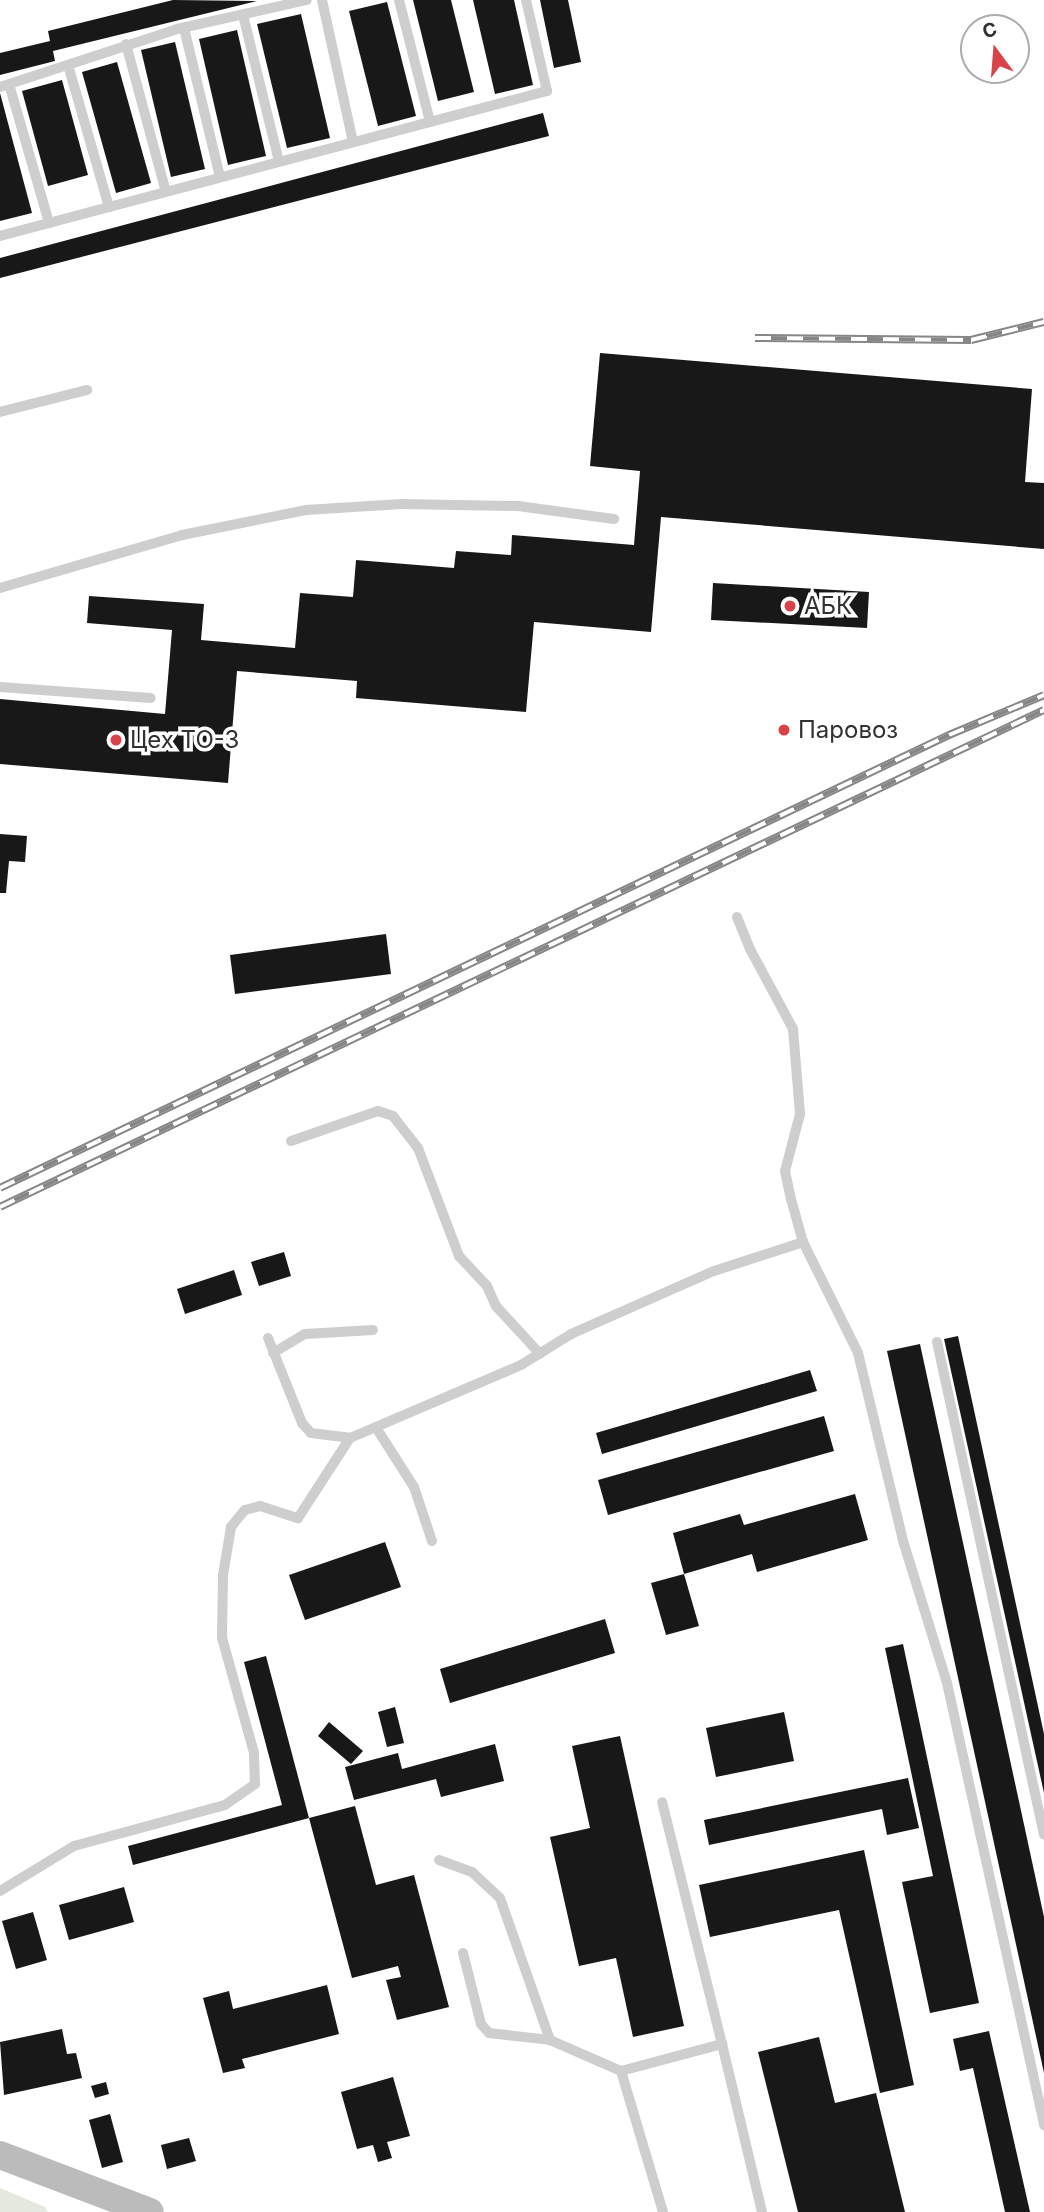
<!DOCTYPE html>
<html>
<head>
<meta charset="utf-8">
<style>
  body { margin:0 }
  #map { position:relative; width:1044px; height:2212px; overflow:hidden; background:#fff; font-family:Inter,sans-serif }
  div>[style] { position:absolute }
  .green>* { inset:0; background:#e4e9dd }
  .building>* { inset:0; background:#181818 }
  .lane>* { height:10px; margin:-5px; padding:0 5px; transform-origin:5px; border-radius:5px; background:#cecece }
  .secondary>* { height:28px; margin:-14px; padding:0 14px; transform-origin:14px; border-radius:14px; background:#bbb }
  .rail>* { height:8px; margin-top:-4px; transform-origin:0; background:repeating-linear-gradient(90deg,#fff 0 16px,#868686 0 32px); box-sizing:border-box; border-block:2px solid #868686 }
  .dots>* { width:19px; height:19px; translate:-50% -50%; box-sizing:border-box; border:4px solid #fff; border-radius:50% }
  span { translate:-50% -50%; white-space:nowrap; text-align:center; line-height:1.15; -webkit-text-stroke:7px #fff; paint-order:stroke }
  .poi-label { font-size:24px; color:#313131 }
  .left { translate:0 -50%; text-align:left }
  .north { position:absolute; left:960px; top:14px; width:70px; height:70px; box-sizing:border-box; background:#fff; border:2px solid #adadad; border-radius:50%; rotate:344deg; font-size:19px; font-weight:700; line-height:28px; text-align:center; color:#313131 }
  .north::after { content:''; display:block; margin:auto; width:24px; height:32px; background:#d84249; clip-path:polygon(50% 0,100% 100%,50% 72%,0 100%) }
</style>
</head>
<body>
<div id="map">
  <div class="green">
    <div style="clip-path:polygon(0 2188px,45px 2207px,48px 2212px,0 2212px)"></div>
  </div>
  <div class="building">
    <div style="clip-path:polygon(173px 0,257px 1px,53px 51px,55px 61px,0 75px,0 53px,50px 41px,48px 31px)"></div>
    <div style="clip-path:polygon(413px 0,451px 0,474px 92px,438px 101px)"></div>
    <div style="clip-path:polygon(473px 0,514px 0,533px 85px,495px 94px)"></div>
    <div style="clip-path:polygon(540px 0,568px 0,581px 62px,554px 68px)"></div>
    <div style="clip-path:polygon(387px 2px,416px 116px,378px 126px,349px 11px)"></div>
    <div style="clip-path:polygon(301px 14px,330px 138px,287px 148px,257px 24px)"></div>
    <div style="clip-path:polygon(237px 30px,266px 156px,228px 165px,199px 39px)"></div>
    <div style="clip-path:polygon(175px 42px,205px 169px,171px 177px,141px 50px)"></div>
    <div style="clip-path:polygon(117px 62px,151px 183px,116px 193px,82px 72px)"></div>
    <div style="clip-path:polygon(62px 80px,88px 175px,48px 186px,22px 91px)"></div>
    <div style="clip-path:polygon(0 93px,32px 213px,0 221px)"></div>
    <div style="clip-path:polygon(543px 113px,549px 136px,0 278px,0 258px)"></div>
    <div style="clip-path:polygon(600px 353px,1032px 389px,1025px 482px,1044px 483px,1044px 549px,661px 517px,651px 632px,534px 622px,526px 712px,356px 698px,357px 681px,237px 671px,228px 783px,0 764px,0 699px,165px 714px,172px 630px,87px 623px,89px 596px,204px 604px,201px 640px,295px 648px,300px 593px,353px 597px,356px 560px,454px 568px,456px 551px,511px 555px,512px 535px,634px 545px,640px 471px,590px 466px)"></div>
    <div style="clip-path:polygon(713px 583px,869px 592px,867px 628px,711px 620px)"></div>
    <div style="clip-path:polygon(0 834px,27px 836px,25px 862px,9px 861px,6px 893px,0 893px)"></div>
    <div style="clip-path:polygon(386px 934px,391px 974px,235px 994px,230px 955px)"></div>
    <div style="clip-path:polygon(284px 1252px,291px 1276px,259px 1286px,251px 1262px)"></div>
    <div style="clip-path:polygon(234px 1270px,242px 1295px,185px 1314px,177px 1289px)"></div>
    <div style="clip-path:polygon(958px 1336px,1044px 1734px,1044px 1793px,944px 1339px)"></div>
    <div style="clip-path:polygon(920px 1344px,1044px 1917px,1044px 2073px,887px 1351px)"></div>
    <div style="clip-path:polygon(810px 1370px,817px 1391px,602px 1454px,596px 1433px)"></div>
    <div style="clip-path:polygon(824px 1416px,834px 1451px,608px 1515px,598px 1480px)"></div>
    <div style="clip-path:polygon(855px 1494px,868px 1540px,757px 1572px,752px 1554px,684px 1574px,699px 1626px,666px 1635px,651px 1583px,684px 1574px,673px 1533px,740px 1514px,744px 1525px)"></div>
    <div style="clip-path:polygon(385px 1542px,401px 1587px,305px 1620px,289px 1575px)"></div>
    <div style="clip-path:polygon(605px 1619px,615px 1653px,450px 1703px,440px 1669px)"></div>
    <div style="clip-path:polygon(903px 1644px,979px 2003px,930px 2013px,902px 1882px,933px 1876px,885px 1648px)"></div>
    <div style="clip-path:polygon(266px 1656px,309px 1818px,133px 1865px,128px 1846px,282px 1805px,244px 1662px)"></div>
    <div style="clip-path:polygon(395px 1707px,404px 1743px,387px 1747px,378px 1712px)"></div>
    <div style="clip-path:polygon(784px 1712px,794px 1761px,716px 1777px,706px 1728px)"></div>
    <div style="clip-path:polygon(329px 1722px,363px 1751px,351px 1764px,318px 1736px)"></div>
    <div style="clip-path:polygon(620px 1736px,684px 2026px,633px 2037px,616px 1958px,579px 1966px,550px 1837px,590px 1828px,572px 1746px)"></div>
    <div style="clip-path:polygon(495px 1744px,504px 1781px,441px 1797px,436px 1779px,354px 1800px,345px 1767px,398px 1753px,402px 1769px)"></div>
    <div style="clip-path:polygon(908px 1778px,919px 1828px,887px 1835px,882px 1809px,709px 1845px,704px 1820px)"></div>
    <div style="clip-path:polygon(355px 1806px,376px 1885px,414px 1875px,449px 2007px,397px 2020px,386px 1980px,401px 1977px,398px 1966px,352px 1978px,309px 1818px)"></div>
    <div style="clip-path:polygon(864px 1850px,914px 2085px,880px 2093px,839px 1910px,710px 1937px,699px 1885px)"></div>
    <div style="clip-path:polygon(124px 1887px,134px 1922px,69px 1940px,59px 1905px)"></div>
    <div style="clip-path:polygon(33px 1912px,47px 1960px,16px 1969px,2px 1921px)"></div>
    <div style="clip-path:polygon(327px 1985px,339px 2034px,242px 2059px,245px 2068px,223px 2073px,203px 1998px,229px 1991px,233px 2009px)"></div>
    <div style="clip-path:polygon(62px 2029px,67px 2054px,76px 2053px,82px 2078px,4px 2095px,0 2042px)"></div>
    <div style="clip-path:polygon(989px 2031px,1030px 2212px,1005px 2212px,973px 2068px,960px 2071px,953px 2039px)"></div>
    <div style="clip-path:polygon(819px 2037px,835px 2103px,876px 2093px,905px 2212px,798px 2212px,758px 2052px)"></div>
    <div style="clip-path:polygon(393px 2077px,410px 2136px,387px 2142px,392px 2158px,378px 2162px,373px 2145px,357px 2149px,341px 2092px)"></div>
    <div style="clip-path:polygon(106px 2082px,109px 2094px,95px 2098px,91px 2086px)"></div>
    <div style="clip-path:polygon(110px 2114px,123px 2162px,102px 2168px,89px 2120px)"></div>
    <div style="clip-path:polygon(189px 2138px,196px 2161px,167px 2169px,161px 2145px)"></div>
  </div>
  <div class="lane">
    <div style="left:322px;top:0;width:145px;rotate:77.7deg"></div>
    <div style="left:399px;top:0;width:126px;rotate:75.7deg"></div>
    <div style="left:243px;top:15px;width:151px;rotate:76.2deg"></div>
    <div style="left:184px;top:28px;width:153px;rotate:76.4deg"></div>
    <div style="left:126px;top:44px;width:153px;rotate:74.9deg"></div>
    <div style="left:68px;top:65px;width:148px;rotate:73.9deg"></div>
    <div style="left:9px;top:84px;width:145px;rotate:73.9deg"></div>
    <div style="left:0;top:87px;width:186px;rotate:-18.1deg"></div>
    <div style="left:177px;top:29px;width:133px;rotate:-12.6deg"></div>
    <div style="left:0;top:236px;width:566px;rotate:-14.85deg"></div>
    <div style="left:547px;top:91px;width:93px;rotate:-103deg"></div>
    <div style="left:0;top:412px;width:90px;rotate:-14.2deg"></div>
    <div style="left:0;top:588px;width:190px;rotate:-16.2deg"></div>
    <div style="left:182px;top:535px;width:126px;rotate:-11.4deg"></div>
    <div style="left:306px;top:510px;width:96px;rotate:-3.6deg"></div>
    <div style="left:402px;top:504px;width:116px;rotate:1deg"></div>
    <div style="left:518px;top:506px;width:97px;rotate:7.7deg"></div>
    <div style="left:0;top:687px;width:151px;rotate:4.2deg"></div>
    <div style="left:737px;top:917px;width:35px;rotate:68deg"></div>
    <div style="left:750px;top:949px;width:91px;rotate:61.7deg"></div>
    <div style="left:793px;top:1029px;width:85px;rotate:85.3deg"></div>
    <div style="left:800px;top:1114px;width:59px;rotate:104.7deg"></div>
    <div style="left:785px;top:1171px;width:29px;rotate:78deg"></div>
    <div style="left:791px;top:1199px;width:45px;rotate:74.4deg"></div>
    <div style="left:803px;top:1242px;width:124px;rotate:63.6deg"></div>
    <div style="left:858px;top:1353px;width:196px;rotate:76.5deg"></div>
    <div style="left:904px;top:1544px;width:145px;rotate:72.8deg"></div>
    <div style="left:947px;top:1683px;width:453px;rotate:77.6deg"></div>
    <div style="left:291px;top:1141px;width:92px;rotate:-19deg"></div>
    <div style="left:378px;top:1111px;width:16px;rotate:18deg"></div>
    <div style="left:393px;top:1116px;width:41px;rotate:52deg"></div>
    <div style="left:418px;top:1148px;width:116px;rotate:69.2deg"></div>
    <div style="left:459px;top:1256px;width:41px;rotate:47deg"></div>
    <div style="left:487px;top:1286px;width:22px;rotate:66deg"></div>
    <div style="left:496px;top:1306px;width:65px;rotate:47.5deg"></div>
    <div style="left:268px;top:1338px;width:92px;rotate:68.2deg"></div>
    <div style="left:302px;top:1423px;width:13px;rotate:48deg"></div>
    <div style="left:311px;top:1433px;width:39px;rotate:7deg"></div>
    <div style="left:350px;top:1438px;width:186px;rotate:-23.1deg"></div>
    <div style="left:521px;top:1365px;width:59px;rotate:-31.8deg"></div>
    <div style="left:571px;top:1334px;width:156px;rotate:-23.8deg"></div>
    <div style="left:714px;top:1271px;width:94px;rotate:-18deg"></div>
    <div style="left:937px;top:1342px;width:504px;rotate:77.75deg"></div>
    <div style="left:273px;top:1353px;width:37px;rotate:-31deg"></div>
    <div style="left:305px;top:1334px;width:68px;rotate:-3.4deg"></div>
    <div style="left:377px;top:1429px;width:69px;rotate:57.5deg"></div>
    <div style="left:414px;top:1487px;width:57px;rotate:71.6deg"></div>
    <div style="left:439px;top:1860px;width:35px;rotate:20deg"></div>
    <div style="left:472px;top:1872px;width:38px;rotate:43deg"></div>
    <div style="left:500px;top:1898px;width:151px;rotate:70.6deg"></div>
    <div style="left:0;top:1891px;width:87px;rotate:-31.3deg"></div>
    <div style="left:74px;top:1846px;width:156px;rotate:-15.2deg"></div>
    <div style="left:225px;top:1805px;width:37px;rotate:-35deg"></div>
    <div style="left:255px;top:1784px;width:31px;rotate:-92deg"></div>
    <div style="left:254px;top:1753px;width:119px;rotate:-105.5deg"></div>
    <div style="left:222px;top:1638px;width:63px;rotate:-89.1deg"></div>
    <div style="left:223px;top:1575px;width:49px;rotate:-80.5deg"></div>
    <div style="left:231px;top:1527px;width:22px;rotate:-51deg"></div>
    <div style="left:245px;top:1510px;width:16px;rotate:-15deg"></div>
    <div style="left:260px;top:1506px;width:40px;rotate:18deg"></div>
    <div style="left:298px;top:1518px;width:95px;rotate:-57deg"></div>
    <div style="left:463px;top:1953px;width:73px;rotate:75.8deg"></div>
    <div style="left:481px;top:2024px;width:12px;rotate:48deg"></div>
    <div style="left:489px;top:2033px;width:61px;rotate:6.5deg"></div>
    <div style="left:550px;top:2040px;width:77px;rotate:23.6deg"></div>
    <div style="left:621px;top:2071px;width:147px;rotate:73.4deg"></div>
    <div style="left:722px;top:2044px;width:173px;rotate:76.6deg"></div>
    <div style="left:621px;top:2071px;width:105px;rotate:-15deg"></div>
    <div style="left:722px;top:2044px;width:249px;rotate:-103.9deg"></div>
  </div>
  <div class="secondary">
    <div style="left:0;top:2155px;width:160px;rotate:20.8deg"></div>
  </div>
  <div class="rail">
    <div style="left:755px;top:338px;width:216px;rotate:0.5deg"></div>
    <div style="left:971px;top:340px;width:75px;rotate:-13.9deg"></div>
    <div style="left:0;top:1188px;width:1052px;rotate:-25.52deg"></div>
    <div style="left:949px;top:735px;width:103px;rotate:-22.8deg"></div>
    <div style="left:0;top:1207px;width:1156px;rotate:-25.46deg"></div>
  </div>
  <div class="dots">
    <div style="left:790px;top:606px;background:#d84249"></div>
    <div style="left:784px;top:730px;background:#d84249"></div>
    <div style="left:116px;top:740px;background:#d84249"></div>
  </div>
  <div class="poi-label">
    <span class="left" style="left:804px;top:606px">АБК</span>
    <span class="left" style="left:798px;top:730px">Паровоз</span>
    <span class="left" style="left:130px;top:740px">Цех ТО-3</span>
  </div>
  <div class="north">С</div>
</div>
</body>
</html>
